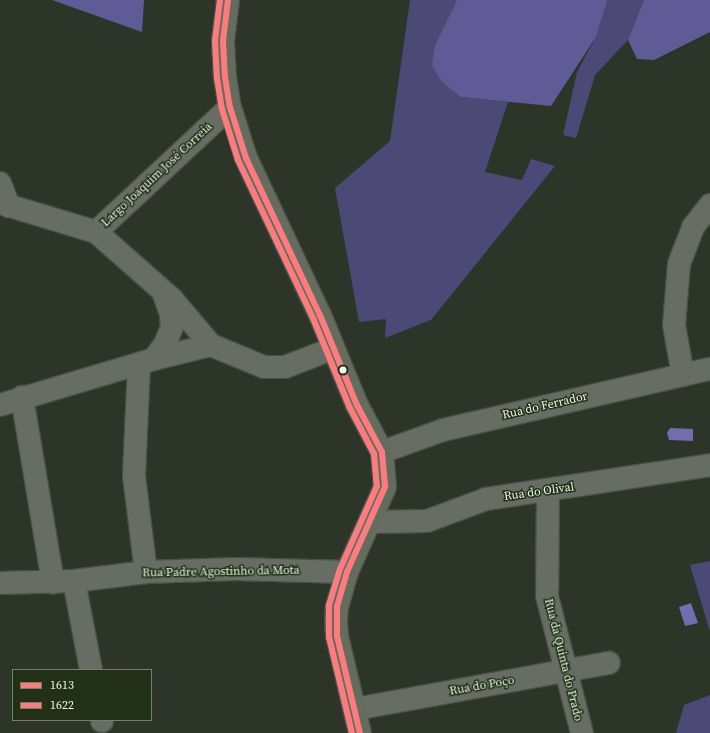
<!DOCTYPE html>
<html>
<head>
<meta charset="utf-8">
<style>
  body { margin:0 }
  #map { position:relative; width:710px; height:733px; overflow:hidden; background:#2d3528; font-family:"Source Serif 4",serif }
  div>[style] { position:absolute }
  .green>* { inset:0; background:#4d4976 }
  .forest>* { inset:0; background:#605a96 }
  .water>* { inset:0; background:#736cad }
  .roads { filter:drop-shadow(1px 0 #495045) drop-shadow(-1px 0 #495045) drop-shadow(0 1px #495045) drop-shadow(0 -1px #495045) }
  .minor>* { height:22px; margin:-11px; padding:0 11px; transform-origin:11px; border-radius:11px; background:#676d63 }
  .major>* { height:22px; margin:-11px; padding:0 11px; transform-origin:11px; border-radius:11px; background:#646c5e }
  .bus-1>* { height:6px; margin:-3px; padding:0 3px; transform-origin:3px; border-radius:3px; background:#fc7b7f }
  .bus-2>* { height:6px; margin:-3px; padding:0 3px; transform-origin:3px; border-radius:3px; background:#fc7b7f }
  .dots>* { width:11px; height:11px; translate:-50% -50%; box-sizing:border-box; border:2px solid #223018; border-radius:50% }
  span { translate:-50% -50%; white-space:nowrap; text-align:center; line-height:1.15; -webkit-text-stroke:3px #223018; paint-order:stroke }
  .street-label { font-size:12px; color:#eef8e8 }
  .legend { position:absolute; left:12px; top:669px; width:140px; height:52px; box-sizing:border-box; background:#223018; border:1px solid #74806b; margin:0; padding:5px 7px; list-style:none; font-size:12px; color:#eef8e8 }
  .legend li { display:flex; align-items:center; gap:8px; height:20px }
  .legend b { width:20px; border:1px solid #74806b }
</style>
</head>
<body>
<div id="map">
  <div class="green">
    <div style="clip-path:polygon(410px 0,457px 0,435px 45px,461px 97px,508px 102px,485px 172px,522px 180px,531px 159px,555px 166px,431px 320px,385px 338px,386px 319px,359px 322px,335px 188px,390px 141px)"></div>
    <div style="clip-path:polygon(607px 0,644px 0,628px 40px,595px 75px,576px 138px,563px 135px,577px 72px,596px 37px)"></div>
    <div style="clip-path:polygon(710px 561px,710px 632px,690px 565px)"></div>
    <div style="clip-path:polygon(710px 695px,710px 733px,676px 733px,684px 705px)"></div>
  </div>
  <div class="forest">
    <div style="clip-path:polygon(52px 0,144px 0,142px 32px)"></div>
    <div style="clip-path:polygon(457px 0,607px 0,607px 1px,596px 37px,551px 106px,461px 97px,443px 83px,432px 66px,435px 45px)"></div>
    <div style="clip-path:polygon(644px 0,710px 0,710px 32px,654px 60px,637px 59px,628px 40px)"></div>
  </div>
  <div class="water">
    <div style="clip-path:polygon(670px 428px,693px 429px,693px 441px,669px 440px,667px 433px)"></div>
    <div style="clip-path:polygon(691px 603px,698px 623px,685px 626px,679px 607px)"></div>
  </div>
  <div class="roads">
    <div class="minor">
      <div style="left:0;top:183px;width:25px;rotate:69deg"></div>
      <div style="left:0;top:203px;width:100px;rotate:16.8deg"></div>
      <div style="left:96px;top:232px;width:101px;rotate:41.4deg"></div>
      <div style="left:172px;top:299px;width:60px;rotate:49.7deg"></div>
      <div style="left:211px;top:345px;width:57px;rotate:22.5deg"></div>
      <div style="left:264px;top:367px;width:21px"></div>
      <div style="left:285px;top:367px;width:50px;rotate:-21deg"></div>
      <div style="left:96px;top:232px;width:183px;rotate:-43deg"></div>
      <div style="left:154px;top:359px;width:19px;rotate:-54deg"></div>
      <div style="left:165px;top:344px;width:18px;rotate:-68deg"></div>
      <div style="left:172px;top:327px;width:13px;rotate:-94deg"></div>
      <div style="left:171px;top:314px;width:20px;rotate:-110deg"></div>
      <div style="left:139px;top:365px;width:111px;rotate:92.6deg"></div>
      <div style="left:134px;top:476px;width:97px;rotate:82.9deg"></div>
      <div style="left:683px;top:375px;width:51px;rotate:-100.2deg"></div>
      <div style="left:674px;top:325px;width:61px;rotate:-85.3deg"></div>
      <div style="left:679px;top:264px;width:40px;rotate:-69deg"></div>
      <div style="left:693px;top:227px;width:28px;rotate:-52deg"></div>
      <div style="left:22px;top:397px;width:188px;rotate:80.5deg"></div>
      <div style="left:0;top:405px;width:161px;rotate:-16.6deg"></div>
      <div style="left:154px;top:359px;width:59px;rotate:-13.8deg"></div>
      <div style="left:382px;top:452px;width:65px;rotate:-19.8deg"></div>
      <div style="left:443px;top:430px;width:274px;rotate:-12.9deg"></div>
      <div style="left:548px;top:491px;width:105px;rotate:90.5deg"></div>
      <div style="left:547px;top:596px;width:141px;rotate:75.7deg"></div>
      <div style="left:371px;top:522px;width:56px;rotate:-1deg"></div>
      <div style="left:427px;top:521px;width:63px;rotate:-20.4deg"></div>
      <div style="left:486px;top:499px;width:227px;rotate:-8.6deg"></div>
      <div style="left:74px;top:581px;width:91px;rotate:79.2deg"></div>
      <div style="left:0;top:583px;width:74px;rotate:-1.5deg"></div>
      <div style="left:74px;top:581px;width:73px;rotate:-7.1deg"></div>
      <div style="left:146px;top:572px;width:90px;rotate:-1.9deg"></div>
      <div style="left:236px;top:569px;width:111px;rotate:1.5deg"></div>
      <div style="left:355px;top:709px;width:258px;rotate:-10.3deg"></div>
      <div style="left:102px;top:720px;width:1px;rotate:90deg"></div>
    </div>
    <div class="major">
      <div style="left:228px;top:0;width:41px;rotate:97deg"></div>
      <div style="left:223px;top:41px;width:36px;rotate:87deg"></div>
      <div style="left:225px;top:77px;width:30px;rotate:81deg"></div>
      <div style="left:230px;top:107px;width:53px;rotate:72.6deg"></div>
      <div style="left:246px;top:158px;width:174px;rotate:64.8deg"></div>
      <div style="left:320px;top:315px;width:97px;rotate:67.7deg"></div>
      <div style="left:357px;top:405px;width:53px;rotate:62deg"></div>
      <div style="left:382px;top:452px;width:35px;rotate:85deg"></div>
      <div style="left:385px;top:487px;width:93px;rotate:114.1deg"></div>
      <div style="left:347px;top:572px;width:35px;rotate:106deg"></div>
      <div style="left:337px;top:606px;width:16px;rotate:94deg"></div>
      <div style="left:336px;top:622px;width:14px;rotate:86deg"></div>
      <div style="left:337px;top:636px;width:100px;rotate:76.7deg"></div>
    </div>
  </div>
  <div class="bus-1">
    <div style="left:228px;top:0;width:41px;rotate:97deg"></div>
    <div style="left:223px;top:41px;width:36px;rotate:87deg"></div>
    <div style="left:225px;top:77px;width:30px;rotate:81deg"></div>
    <div style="left:230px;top:107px;width:53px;rotate:72.6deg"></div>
    <div style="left:246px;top:158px;width:174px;rotate:64.8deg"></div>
    <div style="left:320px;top:315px;width:97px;rotate:67.7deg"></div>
    <div style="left:357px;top:405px;width:53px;rotate:62deg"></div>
    <div style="left:382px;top:452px;width:35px;rotate:85deg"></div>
    <div style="left:385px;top:487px;width:93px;rotate:114.1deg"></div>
    <div style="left:347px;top:572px;width:35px;rotate:106deg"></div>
    <div style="left:337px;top:606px;width:30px;rotate:90deg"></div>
    <div style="left:337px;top:636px;width:100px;rotate:76.7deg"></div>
  </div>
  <div class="bus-2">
    <div style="left:220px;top:0;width:41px;rotate:97deg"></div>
    <div style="left:215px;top:41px;width:37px;rotate:87deg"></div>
    <div style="left:217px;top:78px;width:31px;rotate:81deg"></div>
    <div style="left:222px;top:109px;width:53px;rotate:72.6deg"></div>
    <div style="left:238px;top:160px;width:175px;rotate:64.6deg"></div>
    <div style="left:313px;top:318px;width:97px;rotate:67.7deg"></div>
    <div style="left:350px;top:408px;width:52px;rotate:62.4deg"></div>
    <div style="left:374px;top:454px;width:32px;rotate:85deg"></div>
    <div style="left:377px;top:486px;width:91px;rotate:114deg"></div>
    <div style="left:340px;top:569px;width:39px;rotate:107deg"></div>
    <div style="left:329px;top:606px;width:31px;rotate:90deg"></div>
    <div style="left:329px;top:637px;width:99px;rotate:76.5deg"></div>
  </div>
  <div class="dots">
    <div style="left:343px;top:370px;background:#eef8e8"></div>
  </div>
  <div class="street-label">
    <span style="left:157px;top:175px;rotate:-43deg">Largo Joaquim José Correia</span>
    <span style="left:545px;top:406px;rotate:-13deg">Rua do Ferrador</span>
    <span style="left:539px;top:492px;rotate:-8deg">Rua do Olival</span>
    <span style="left:221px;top:572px;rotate:-1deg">Rua Padre Agostinho da Mota</span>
    <span style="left:563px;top:660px;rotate:76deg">Rua da Quinta do Prado</span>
    <span style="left:482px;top:686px;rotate:-10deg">Rua do Poço</span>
  </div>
  <ul class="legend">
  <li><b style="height:5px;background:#fc7b7f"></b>1613</li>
  <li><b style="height:5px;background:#fc7b7f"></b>1622</li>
  </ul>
</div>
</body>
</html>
